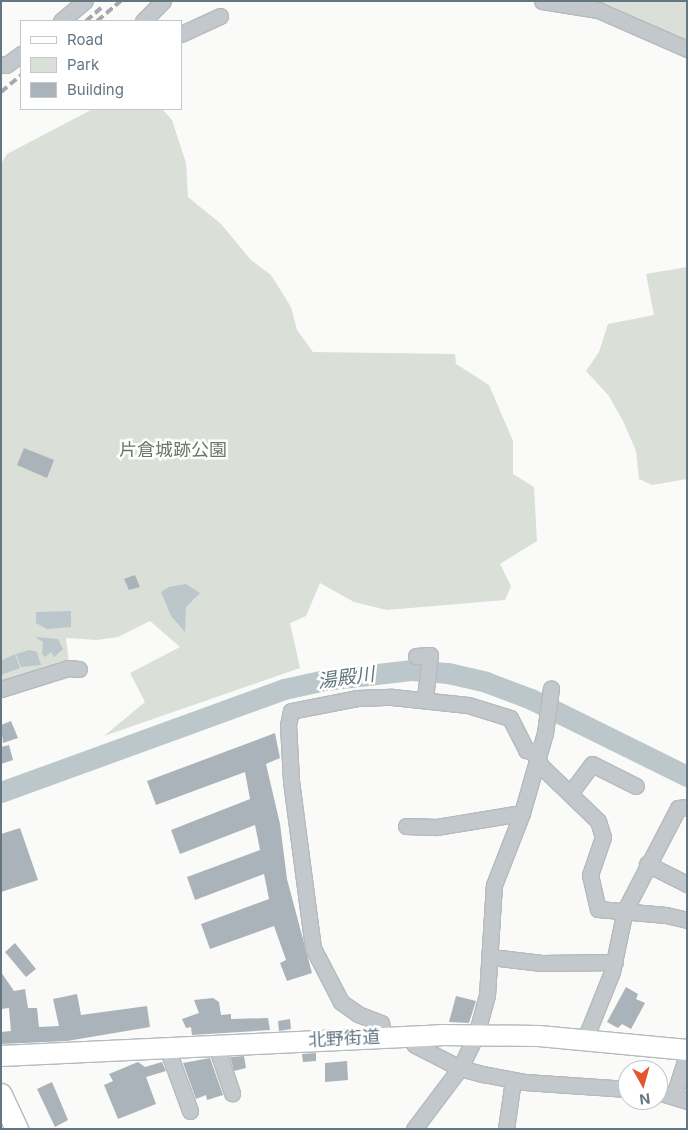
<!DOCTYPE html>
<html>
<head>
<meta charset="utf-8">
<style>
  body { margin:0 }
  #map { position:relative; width:688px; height:1130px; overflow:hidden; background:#fafaf8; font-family:Inter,"Noto Sans JP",sans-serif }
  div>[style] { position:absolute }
  .green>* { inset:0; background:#dadfd7 }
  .water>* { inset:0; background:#bbc7cb }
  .river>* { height:21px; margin:-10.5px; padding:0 10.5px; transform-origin:10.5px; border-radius:10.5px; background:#bbc7cb }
  .building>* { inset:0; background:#aab3b9 }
  .roads { filter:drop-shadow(1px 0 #b5babe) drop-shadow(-1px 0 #b5babe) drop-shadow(0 1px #b5babe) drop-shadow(0 -1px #b5babe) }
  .minor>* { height:15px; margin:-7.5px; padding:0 7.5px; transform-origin:7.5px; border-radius:7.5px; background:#c3c8cc }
  .major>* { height:20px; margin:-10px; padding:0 10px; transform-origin:10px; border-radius:10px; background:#fff }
  .highway>* { height:22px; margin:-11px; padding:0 11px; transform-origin:11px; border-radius:11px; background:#fff }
  .rail>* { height:4px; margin-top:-2px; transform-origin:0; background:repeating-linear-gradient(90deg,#a2aab0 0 8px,transparent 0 12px) }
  span { translate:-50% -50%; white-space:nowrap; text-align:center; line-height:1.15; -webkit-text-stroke:5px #fff; paint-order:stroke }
  .park-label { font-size:18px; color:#687a64 }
  .street-label { font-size:18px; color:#657683 }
  .water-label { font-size:19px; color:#60757c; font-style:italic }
  .frame { position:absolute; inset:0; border:2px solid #657683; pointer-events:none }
  .legend { position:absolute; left:20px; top:20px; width:162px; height:90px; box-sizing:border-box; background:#fff; border:1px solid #c1c8cd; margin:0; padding:6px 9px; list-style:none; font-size:15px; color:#657683 }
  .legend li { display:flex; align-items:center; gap:10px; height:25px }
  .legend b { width:25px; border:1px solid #c1c8cd }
  .north { position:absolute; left:618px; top:1060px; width:50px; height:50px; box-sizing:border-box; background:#fff; border:1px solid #c1c8cd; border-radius:50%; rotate:173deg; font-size:14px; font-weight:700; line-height:20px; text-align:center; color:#657683 }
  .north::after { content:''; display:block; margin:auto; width:18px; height:22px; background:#e4572e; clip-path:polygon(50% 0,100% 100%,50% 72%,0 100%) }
</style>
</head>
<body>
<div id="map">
  <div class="green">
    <div style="clip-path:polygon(587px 1px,687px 1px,687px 44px)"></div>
    <div style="clip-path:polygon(93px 109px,162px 109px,172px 120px,186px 163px,188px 197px,221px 224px,251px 260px,271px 275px,291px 307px,297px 330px,313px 352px,455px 354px,456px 364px,489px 385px,513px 441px,513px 474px,534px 487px,537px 541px,500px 564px,511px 586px,505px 600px,387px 610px,354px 602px,320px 583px,306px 616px,290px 623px,300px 668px,104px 736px,145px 702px,130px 673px,180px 647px,150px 621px,118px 637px,97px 640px,66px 638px,69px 663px,1px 685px,1px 164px,7px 154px)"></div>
    <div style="clip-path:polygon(687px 267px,687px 479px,652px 485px,639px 479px,636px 451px,624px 423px,609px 396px,586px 371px,599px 352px,608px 324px,654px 315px,646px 274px)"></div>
  </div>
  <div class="water">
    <div style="clip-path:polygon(186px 584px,200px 593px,186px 607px,185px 632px,171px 616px,161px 592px,169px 587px)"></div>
    <div style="clip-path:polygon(71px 611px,71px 627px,47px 629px,36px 623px,36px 612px)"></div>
    <div style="clip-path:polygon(35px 637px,58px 639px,63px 649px,54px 657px,51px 652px,45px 657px,42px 654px,43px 642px)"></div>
    <div style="clip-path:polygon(29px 650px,37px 652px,41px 665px,21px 667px,16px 654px)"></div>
    <div style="clip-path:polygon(15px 654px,20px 668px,1px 675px,1px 661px)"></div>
  </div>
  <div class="river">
    <div style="left:1px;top:792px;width:301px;rotate:-20deg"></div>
    <div style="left:284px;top:689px;width:42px;rotate:-12.4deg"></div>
    <div style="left:325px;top:680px;width:88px;rotate:-6.6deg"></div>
    <div style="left:412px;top:670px;width:36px;rotate:5deg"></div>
    <div style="left:448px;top:673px;width:39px;rotate:13deg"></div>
    <div style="left:486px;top:682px;width:48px;rotate:20.7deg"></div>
    <div style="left:531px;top:699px;width:174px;rotate:26.3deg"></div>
  </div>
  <div class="building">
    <div style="clip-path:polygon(24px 448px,54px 460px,47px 478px,17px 465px)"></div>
    <div style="clip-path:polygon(135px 575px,140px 587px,129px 590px,124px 579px)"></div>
    <div style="clip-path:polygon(11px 721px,18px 738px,3px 743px,1px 725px)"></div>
    <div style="clip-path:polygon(275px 733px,280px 758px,266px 764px,280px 824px,287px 879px,312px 973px,287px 981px,280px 963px,286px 960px,274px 926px,210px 949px,201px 924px,269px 899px,264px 874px,195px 900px,187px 877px,260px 850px,255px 825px,180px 854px,171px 830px,250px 799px,245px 772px,156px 805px,147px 781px)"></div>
    <div style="clip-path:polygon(9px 745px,13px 760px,1px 764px,1px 747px)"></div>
    <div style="clip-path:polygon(20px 828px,38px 880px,1px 892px,1px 834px)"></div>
    <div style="clip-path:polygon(15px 943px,36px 969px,26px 977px,5px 952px)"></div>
    <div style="clip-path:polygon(1px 972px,14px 991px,25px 989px,28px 1008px,37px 1008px,39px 1027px,59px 1026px,53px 999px,77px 994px,81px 1015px,147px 1006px,150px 1027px,67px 1041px,1px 1044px,1px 1032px,11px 1031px,9px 1008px,1px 1009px)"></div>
    <div style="clip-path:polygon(626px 987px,638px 994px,636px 999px,645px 1003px,631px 1029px,622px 1024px,618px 1028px,607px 1022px)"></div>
    <div style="clip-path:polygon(456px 996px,476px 1001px,469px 1023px,449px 1022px)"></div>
    <div style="clip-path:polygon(213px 998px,219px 1002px,221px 1015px,231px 1014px,231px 1019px,268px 1018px,270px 1030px,192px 1035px,191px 1027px,186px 1028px,182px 1019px,199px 1013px,194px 1000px)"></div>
    <div style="clip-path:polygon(290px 1019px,291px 1029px,279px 1031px,278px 1021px)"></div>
    <div style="clip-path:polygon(316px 1053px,316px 1061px,303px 1062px,302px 1054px)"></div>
    <div style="clip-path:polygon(244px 1056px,246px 1068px,234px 1071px,230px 1057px)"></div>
    <div style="clip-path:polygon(210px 1058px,223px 1095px,207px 1100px,206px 1095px,196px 1099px,183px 1063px)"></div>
    <div style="clip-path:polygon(347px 1061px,348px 1080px,325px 1082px,325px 1063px)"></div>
    <div style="clip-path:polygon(138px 1062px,145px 1067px,162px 1062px,166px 1071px,146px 1077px,156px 1104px,118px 1119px,104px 1085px,113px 1081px,109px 1074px)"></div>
    <div style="clip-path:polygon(52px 1082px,68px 1120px,55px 1127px,37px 1089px)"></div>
  </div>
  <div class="roads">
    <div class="minor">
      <div style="left:542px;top:1px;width:57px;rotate:9.1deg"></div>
      <div style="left:598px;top:10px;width:97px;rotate:23.7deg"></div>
      <div style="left:61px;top:21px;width:31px;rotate:-40deg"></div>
      <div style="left:143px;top:21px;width:28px;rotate:-45deg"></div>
      <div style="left:181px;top:34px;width:43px;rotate:-24.8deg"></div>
      <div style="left:1px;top:64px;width:5px;rotate:11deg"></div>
      <div style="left:6px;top:65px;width:19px;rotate:-36deg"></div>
      <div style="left:416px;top:656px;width:14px;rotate:-4deg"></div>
      <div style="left:430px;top:655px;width:43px;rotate:96.6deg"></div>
      <div style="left:1px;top:689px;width:70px;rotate:-17.4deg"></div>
      <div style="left:68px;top:668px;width:11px;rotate:5deg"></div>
      <div style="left:571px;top:792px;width:35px;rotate:-53deg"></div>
      <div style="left:592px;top:764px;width:49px;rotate:26.6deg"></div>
      <div style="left:406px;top:826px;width:31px;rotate:2deg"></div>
      <div style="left:437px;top:827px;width:86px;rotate:-9.4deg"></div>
      <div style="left:647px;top:864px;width:45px;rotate:26.6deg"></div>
      <div style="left:491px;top:957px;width:51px;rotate:6.7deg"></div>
      <div style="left:542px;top:963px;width:73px;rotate:-0.8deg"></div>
      <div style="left:407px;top:1036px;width:12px;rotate:48deg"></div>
      <div style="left:415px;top:1045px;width:51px;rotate:27.1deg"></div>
      <div style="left:460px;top:1068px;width:24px;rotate:15deg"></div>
      <div style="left:483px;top:1074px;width:43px;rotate:10.8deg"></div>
      <div style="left:525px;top:1082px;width:103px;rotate:3.9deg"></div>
      <div style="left:384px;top:1038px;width:15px;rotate:-101deg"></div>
      <div style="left:381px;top:1023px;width:25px;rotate:-159deg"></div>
      <div style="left:358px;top:1014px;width:21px;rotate:-145deg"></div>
      <div style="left:341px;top:1002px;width:61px;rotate:-117.4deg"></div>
      <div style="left:313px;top:948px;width:169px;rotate:-97.5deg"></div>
      <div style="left:291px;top:780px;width:55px;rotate:-93.1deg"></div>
      <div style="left:288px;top:725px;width:14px;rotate:-78deg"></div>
      <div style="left:291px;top:711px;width:67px;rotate:-11.1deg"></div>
      <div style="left:357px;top:698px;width:35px;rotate:-2deg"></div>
      <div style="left:392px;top:697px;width:76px;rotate:6deg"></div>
      <div style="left:468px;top:705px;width:44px;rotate:17.2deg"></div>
      <div style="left:510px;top:718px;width:36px;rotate:63deg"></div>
      <div style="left:526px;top:750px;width:7px;rotate:16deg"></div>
      <div style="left:533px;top:752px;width:16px;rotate:60deg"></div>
      <div style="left:541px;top:766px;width:79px;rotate:44deg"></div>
      <div style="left:598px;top:821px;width:17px;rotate:73deg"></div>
      <div style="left:603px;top:837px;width:40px;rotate:108.9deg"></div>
      <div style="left:590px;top:875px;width:35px;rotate:77deg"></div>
      <div style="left:598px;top:909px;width:68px;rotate:5deg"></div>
      <div style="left:666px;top:915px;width:22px;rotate:13deg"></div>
      <div style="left:585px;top:1039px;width:72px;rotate:-68.1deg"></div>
      <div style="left:612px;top:972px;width:63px;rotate:-78.2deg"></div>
      <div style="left:625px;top:910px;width:115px;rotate:-62.5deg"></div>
      <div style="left:678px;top:808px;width:9px;rotate:-6deg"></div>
      <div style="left:216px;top:1046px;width:50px;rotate:71.2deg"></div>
      <div style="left:167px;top:1048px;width:67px;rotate:69.9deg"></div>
      <div style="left:658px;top:1092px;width:30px;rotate:17deg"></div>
      <div style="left:674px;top:1095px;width:42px;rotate:-72deg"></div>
      <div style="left:414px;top:1129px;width:76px;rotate:-53deg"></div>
      <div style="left:460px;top:1068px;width:37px;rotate:-64deg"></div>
      <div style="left:476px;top:1035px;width:41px;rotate:-74.6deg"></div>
      <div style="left:487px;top:995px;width:110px;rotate:-86.4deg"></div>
      <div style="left:494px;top:885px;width:77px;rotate:-68.7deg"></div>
      <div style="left:522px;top:813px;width:83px;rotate:-74deg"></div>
      <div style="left:545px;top:733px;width:45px;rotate:-82.4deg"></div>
      <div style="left:506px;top:1129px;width:49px;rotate:-81.9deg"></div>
    </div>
    <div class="major">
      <div style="left:1px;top:1056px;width:441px;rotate:-2.7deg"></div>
      <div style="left:441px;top:1035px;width:98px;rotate:0.6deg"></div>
      <div style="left:539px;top:1036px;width:149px;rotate:5.4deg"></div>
    </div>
    <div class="highway">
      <div style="left:1px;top:1095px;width:38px;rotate:65deg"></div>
    </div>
  </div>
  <div class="rail">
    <div style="left:86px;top:21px;width:20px;rotate:-41deg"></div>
    <div style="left:97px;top:21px;width:31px;rotate:-40deg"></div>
    <div style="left:1px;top:92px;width:26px;rotate:-40deg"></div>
  </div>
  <div class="park-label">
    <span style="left:173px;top:450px">片倉城跡公園</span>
  </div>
  <div class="street-label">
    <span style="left:344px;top:1039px;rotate:-3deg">北野街道</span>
  </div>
  <div class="water-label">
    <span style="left:346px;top:678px;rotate:-8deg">湯殿川</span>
  </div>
  <div class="frame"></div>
  <ul class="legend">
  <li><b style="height:6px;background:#fff"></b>Road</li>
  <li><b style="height:14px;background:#dadfd7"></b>Park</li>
  <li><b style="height:14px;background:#aab3b9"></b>Building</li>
  </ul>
  <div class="north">N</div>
</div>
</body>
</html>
